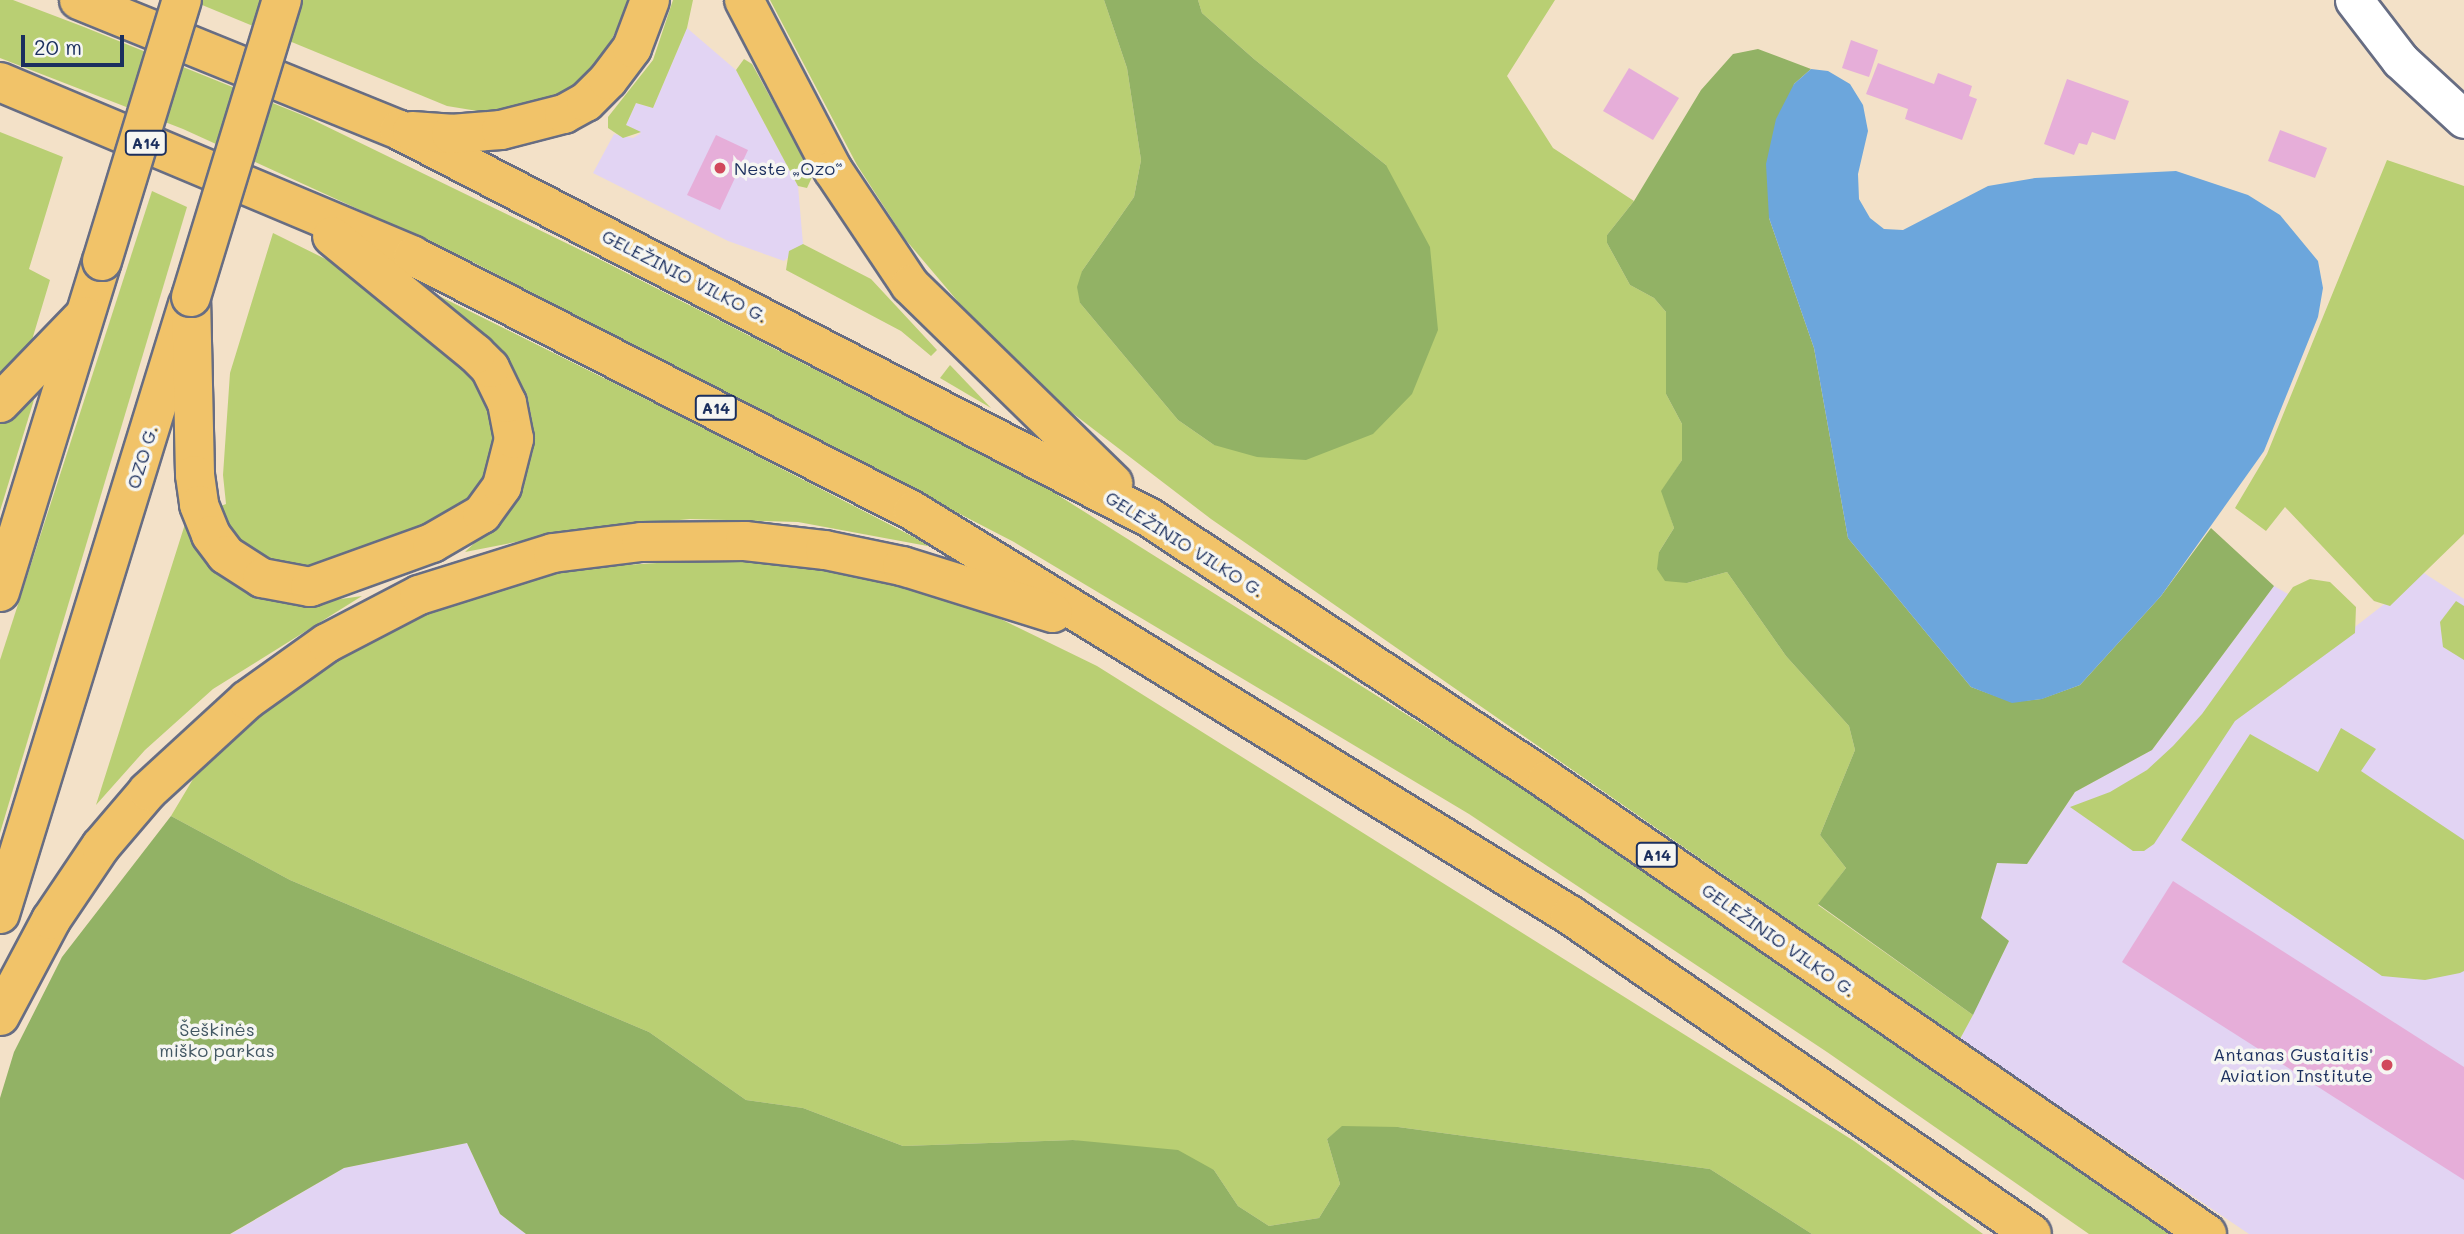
<!DOCTYPE html>
<html>
<head>
<meta charset="utf-8">
<style>
  body { margin:0 }
  #map { position:relative; width:2464px; height:1234px; overflow:hidden; background:#f3e1c8; font-family:Mali,sans-serif }
  div>[style] { position:absolute }
  .built>* { inset:0; background:#e2d4f3 }
  .green>* { inset:0; background:#b9cf73 }
  .forest>* { inset:0; background:#92b265 }
  .water>* { inset:0; background:#6ca6dc }
  .building>* { inset:0; background:#e6aed9 }
  .roads { filter:drop-shadow(2px 0 #676d83) drop-shadow(-2px 0 #676d83) drop-shadow(0 2px #676d83) drop-shadow(0 -2px #676d83) }
  .minor>* { height:37px; margin:-18.5px; padding:0 18.5px; transform-origin:18.5px; border-radius:18.5px; background:#fff }
  .major>* { height:38px; margin:-19px; padding:0 19px; transform-origin:19px; border-radius:19px; background:#f1c369 }
  .highway>* { height:38px; margin:-19px; padding:0 19px; transform-origin:19px; border-radius:19px; background:#f1c369 }
  .bridges { filter:drop-shadow(2px 0 #676d83) drop-shadow(-2px 0 #676d83) drop-shadow(0 2px #676d83) drop-shadow(0 -2px #676d83) }
  .major-bridge>* { height:38px; margin:-19px; padding:0 19px; transform-origin:19px; border-radius:19px; background:#f1c369 }
  .dots>* { width:19px; height:19px; translate:-50% -50%; box-sizing:border-box; border:4px solid #f6f6f2; border-radius:50% }
  span { translate:-50% -50%; white-space:nowrap; text-align:center; line-height:1.15; -webkit-text-stroke:7px #f6f6f2; paint-order:stroke }
  .shield-label span { padding:2px 5px; background:#f6f6f2; border:2px solid; border-radius:5px; -webkit-text-stroke-width:0 }
  .shield-label { font-size:16px; color:#1b2f5e; font-weight:700 }
  .poi-label { font-size:18px; color:#1b2f5e }
  .left { translate:0 -50%; text-align:left }
  .right { translate:-100% -50%; text-align:right }
  .street-label { font-size:18px; color:#1b2f5e }
  .park-label { font-size:18px; color:#425763 }
  .scale { position:absolute; left:21px; top:35px; width:103px; height:32px; box-sizing:border-box; border:4px solid #1b2f5e; border-top:0; padding-left:9px; font-size:21px; line-height:24px; white-space:nowrap; color:#1b2f5e; -webkit-text-stroke:5px #f6f6f2; paint-order:stroke }
</style>
</head>
<body>
<div id="map">
  <div class="built">
    <div style="clip-path:polygon(687px 28px,736px 70px,798px 186px,803px 244px,784px 261px,728px 241px,593px 173px,614px 134px,633px 138px,641px 133px,626px 125px,636px 103px,653px 108px)"></div>
    <div style="clip-path:polygon(2424px 573px,2464px 599px,2464px 1234px,2249px 1234px,1960px 1039px,2009px 941px,1981px 919px,1997px 863px,2027px 864px,2075px 792px,2152px 750px,2274px 586px,2351px 630px)"></div>
    <div style="clip-path:polygon(467px 1143px,500px 1214px,526px 1234px,231px 1234px,344px 1168px)"></div>
  </div>
  <div class="green">
    <div style="clip-path:polygon(0 0,13px 0,84px 27px,307px 117px,603px 261px,1045px 487px,1590px 830px,2173px 1234px,2089px 1234px,1827px 1052px,1469px 814px,1014px 542px,463px 257px,183px 129px,0 58px)"></div>
    <div style="clip-path:polygon(190px 0,631px 0,599px 65px,571px 92px,502px 115px,447px 106px)"></div>
    <div style="clip-path:polygon(673px 0,693px 0,687px 28px,653px 108px,636px 103px,626px 125px,641px 132px,623px 138px,608px 128px,608px 117px,653px 60px)"></div>
    <div style="clip-path:polygon(770px 0,1104px 0,1127px 68px,1141px 160px,1134px 197px,1082px 271px,1080px 303px,1178px 420px,1214px 445px,1386px 165px,1254px 59px,1202px 13px,1198px 0,1555px 0,1507px 76px,1553px 148px,1634px 201px,1607px 235px,1607px 243px,1630px 285px,1654px 298px,1666px 312px,1666px 394px,1682px 424px,1682px 460px,1662px 491px,1674px 528px,1659px 552px,1687px 583px,1727px 572px,1786px 656px,1849px 726px,1855px 750px,1820px 835px,1846px 868px,1818px 905px,1973px 1015px,1960px 1039px,1211px 519px,1054px 399px,994px 344px,905px 239px,857px 165px)"></div>
    <div style="clip-path:polygon(744px 59px,752px 64px,813px 175px,807px 188px,798px 186px,736px 70px)"></div>
    <div style="clip-path:polygon(0 132px,63px 157px,29px 269px,50px 280px,32px 340px,0 387px)"></div>
    <div style="clip-path:polygon(2387px 160px,2464px 186px,2464px 534px,2390px 606px,2374px 601px,2285px 507px,2266px 531px,2235px 508px,2267px 454px)"></div>
    <div style="clip-path:polygon(152px 191px,187px 207px,0 833px,0 660px)"></div>
    <div style="clip-path:polygon(273px 233px,374px 283px,482px 385px,499px 438px,484px 488px,444px 519px,316px 567px,260px 560px,231px 535px,218px 507px,226px 504px,223px 475px,230px 373px)"></div>
    <div style="clip-path:polygon(803px 244px,871px 279px,937px 350px,931px 356px,901px 331px,786px 270px,789px 251px)"></div>
    <div style="clip-path:polygon(415px 284px,678px 415px,933px 547px,798px 522px,690px 519px,582px 529px,465px 552px,516px 503px,533px 451px,532px 420px,527px 395px,509px 363px)"></div>
    <div style="clip-path:polygon(950px 365px,991px 408px,940px 378px)"></div>
    <div style="clip-path:polygon(40px 380px,0 511px,0 423px)"></div>
    <div style="clip-path:polygon(185px 524px,195px 544px,320px 602px,362px 596px,213px 689px,145px 750px,96px 805px)"></div>
    <div style="clip-path:polygon(721px 559px,840px 571px,925px 591px,984px 611px,1097px 666px,1854px 1141px,1983px 1234px,1812px 1234px,1710px 1169px,1398px 1127px,1342px 1127px,1327px 1139px,1340px 1184px,1319px 1218px,1269px 1226px,1238px 1206px,1214px 1170px,1073px 1140px,903px 1146px,803px 1108px,746px 1100px,649px 1032px,290px 880px,171px 816px,211px 749px,305px 675px,431px 610px,513px 581px,593px 567px)"></div>
    <div style="clip-path:polygon(2310px 579px,2330px 582px,2356px 607px,2355px 633px,2235px 721px,2154px 844px,2144px 851px,2133px 851px,2070px 807px,2110px 792px,2147px 770px,2173px 746px,2202px 714px,2293px 587px)"></div>
    <div style="clip-path:polygon(2456px 601px,2464px 606px,2464px 660px,2443px 647px,2440px 622px)"></div>
    <div style="clip-path:polygon(2341px 728px,2376px 749px,2361px 771px,2464px 840px,2464px 971px,2460px 973px,2425px 980px,2382px 976px,2181px 840px,2250px 734px,2318px 772px)"></div>
  </div>
  <div class="forest">
    <div style="clip-path:polygon(1104px 0,1198px 0,1202px 13px,1254px 59px,1386px 165px,1430px 247px,1438px 330px,1412px 394px,1373px 434px,1306px 460px,1257px 457px,1214px 445px,1178px 420px,1080px 303px,1077px 287px,1082px 271px,1134px 197px,1141px 160px,1127px 68px)"></div>
    <div style="clip-path:polygon(1758px 49px,1811px 69px,1794px 84px,1769px 218px,1814px 348px,1848px 538px,1971px 687px,2012px 702px,2041px 699px,2080px 685px,2161px 596px,2211px 528px,2274px 586px,2152px 750px,2075px 792px,2027px 864px,1997px 863px,1981px 918px,2009px 941px,1973px 1015px,1818px 904px,1846px 868px,1820px 835px,1855px 750px,1849px 726px,1786px 656px,1727px 572px,1687px 583px,1665px 581px,1657px 569px,1659px 552px,1674px 528px,1661px 491px,1682px 460px,1682px 424px,1666px 394px,1666px 312px,1654px 298px,1630px 285px,1607px 243px,1607px 235px,1634px 201px,1701px 90px,1733px 54px)"></div>
    <div style="clip-path:polygon(171px 816px,290px 880px,649px 1032px,746px 1100px,803px 1108px,903px 1146px,1073px 1140px,1178px 1150px,1214px 1170px,1238px 1206px,1269px 1226px,1319px 1218px,1340px 1184px,1327px 1139px,1342px 1126px,1398px 1127px,1710px 1169px,1812px 1234px,526px 1234px,500px 1214px,467px 1143px,344px 1168px,230px 1234px,0 1234px,0 1098px,14px 1052px,62px 957px)"></div>
  </div>
  <div class="water">
    <div style="clip-path:polygon(1811px 69px,1828px 71px,1850px 84px,1863px 105px,1868px 131px,1858px 174px,1859px 199px,1870px 218px,1884px 229px,1903px 230px,1988px 186px,2035px 178px,2176px 171px,2248px 195px,2280px 215px,2318px 261px,2323px 288px,2318px 317px,2264px 451px,2161px 596px,2080px 685px,2042px 699px,2012px 703px,1971px 687px,1848px 538px,1814px 348px,1769px 218px,1766px 164px,1776px 119px,1794px 84px)"></div>
  </div>
  <div class="building">
    <div style="clip-path:polygon(1851px 40px,1878px 50px,1869px 77px,1842px 68px)"></div>
    <div style="clip-path:polygon(1878px 63px,1934px 84px,1938px 73px,1972px 86px,1969px 96px,1977px 99px,1962px 140px,1905px 119px,1908px 109px,1866px 94px)"></div>
    <div style="clip-path:polygon(1629px 68px,1679px 98px,1653px 140px,1603px 111px)"></div>
    <div style="clip-path:polygon(2067px 79px,2129px 101px,2115px 140px,2092px 132px,2087px 145px,2079px 143px,2074px 155px,2044px 144px)"></div>
    <div style="clip-path:polygon(2280px 130px,2327px 148px,2315px 178px,2268px 161px)"></div>
    <div style="clip-path:polygon(716px 135px,748px 150px,720px 210px,687px 195px)"></div>
    <div style="clip-path:polygon(2173px 881px,2464px 1067px,2464px 1180px,2122px 962px)"></div>
  </div>
  <div class="roads">
    <div class="minor">
      <div style="left:2354px;top:0;width:76px;rotate:52.5deg"></div>
      <div style="left:2400px;top:60px;width:87px;rotate:42.7deg"></div>
    </div>
    <div class="major">
      <div style="left:0;top:592px;width:346px;rotate:-72.9deg"></div>
      <div style="left:0;top:914px;width:638px;rotate:-72.87deg"></div>
    </div>
    <div class="highway">
      <div style="left:79px;top:0;width:345px;rotate:22.1deg"></div>
      <div style="left:399px;top:130px;width:845px;rotate:27.32deg"></div>
      <div style="left:1150px;top:518px;width:476px;rotate:33.4deg"></div>
      <div style="left:1547px;top:780px;width:801px;rotate:34.52deg"></div>
      <div style="left:744px;top:0;width:192px;rotate:62.4deg"></div>
      <div style="left:833px;top:170px;width:138px;rotate:56.2deg"></div>
      <div style="left:910px;top:285px;width:284px;rotate:44.3deg"></div>
      <div style="left:0;top:82px;width:448px;rotate:22.8deg"></div>
      <div style="left:413px;top:256px;width:561px;rotate:27.02deg"></div>
      <div style="left:913px;top:511px;width:771px;rotate:31.59deg"></div>
      <div style="left:1570px;top:915px;width:561px;rotate:34.62deg"></div>
      <div style="left:412px;top:131px;width:39px;rotate:4deg"></div>
      <div style="left:451px;top:134px;width:50px;rotate:-4.6deg"></div>
      <div style="left:501px;top:130px;width:65px;rotate:-14.3deg"></div>
      <div style="left:564px;top:114px;width:25px;rotate:-29deg"></div>
      <div style="left:586px;top:102px;width:31px;rotate:-45deg"></div>
      <div style="left:608px;top:80px;width:40px;rotate:-53deg"></div>
      <div style="left:632px;top:48px;width:51px;rotate:-69.4deg"></div>
      <div style="left:191px;top:297px;width:178px;rotate:88.7deg"></div>
      <div style="left:195px;top:475px;width:30px;rotate:82deg"></div>
      <div style="left:199px;top:505px;width:32px;rotate:68deg"></div>
      <div style="left:211px;top:535px;width:25px;rotate:53deg"></div>
      <div style="left:226px;top:555px;width:43px;rotate:32.6deg"></div>
      <div style="left:262px;top:578px;width:49px;rotate:10.6deg"></div>
      <div style="left:310px;top:587px;width:130px;rotate:-19.8deg"></div>
      <div style="left:432px;top:543px;width:58px;rotate:-30.1deg"></div>
      <div style="left:482px;top:514px;width:34px;rotate:-54deg"></div>
      <div style="left:502px;top:486px;width:49px;rotate:-75.7deg"></div>
      <div style="left:514px;top:439px;width:37px;rotate:-101deg"></div>
      <div style="left:507px;top:403px;width:39px;rotate:-116deg"></div>
      <div style="left:490px;top:368px;width:20px;rotate:-135deg"></div>
      <div style="left:476px;top:354px;width:186px;rotate:-140.7deg"></div>
      <div style="left:0;top:403px;width:121px;rotate:-46deg"></div>
      <div style="left:0;top:1016px;width:109px;rotate:-62deg"></div>
      <div style="left:51px;top:920px;width:89px;rotate:-56deg"></div>
      <div style="left:101px;top:846px;width:72px;rotate:-49.5deg"></div>
      <div style="left:148px;top:791px;width:134px;rotate:-42.6deg"></div>
      <div style="left:247px;top:700px;width:98px;rotate:-35.5deg"></div>
      <div style="left:327px;top:643px;width:104px;rotate:-27.6deg"></div>
      <div style="left:419px;top:595px;width:140px;rotate:-17.4deg"></div>
      <div style="left:553px;top:553px;width:89px;rotate:-7.1deg"></div>
      <div style="left:641px;top:542px;width:104px;rotate:-0.6deg"></div>
      <div style="left:745px;top:541px;width:81px;rotate:6.4deg"></div>
      <div style="left:825px;top:550px;width:79px;rotate:11.7deg"></div>
      <div style="left:902px;top:566px;width:158px;rotate:17.3deg"></div>
    </div>
  </div>
  <div class="bridges">
    <div class="major-bridge">
      <div style="left:102px;top:261px;width:273px;rotate:-73deg"></div>
      <div style="left:191px;top:297px;width:311px;rotate:-73deg"></div>
    </div>
  </div>
  <div class="dots">
    <div style="left:720px;top:168px;background:#d1495b"></div>
    <div style="left:2387px;top:1065px;background:#d1495b"></div>
  </div>
  <div class="shield-label">
    <span style="left:146px;top:143px">A14</span>
    <span style="left:716px;top:408px">A14</span>
    <span style="left:1657px;top:855px">A14</span>
  </div>
  <div class="poi-label">
    <span class="left" style="left:734px;top:168px">Neste „Ozo“</span>
    <span class="right" style="left:2373px;top:1065px">Antanas Gustaitis'<br>Aviation Institute</span>
  </div>
  <div class="street-label">
    <span style="left:685px;top:276px;rotate:27deg">GELEŽINIO VILKO G.</span>
    <span style="left:142px;top:457px;rotate:-73deg">OZO G.</span>
    <span style="left:1185px;top:544px;rotate:32deg">GELEŽINIO VILKO G.</span>
    <span style="left:1779px;top:940px;rotate:35deg">GELEŽINIO VILKO G.</span>
  </div>
  <div class="park-label">
    <span style="left:217px;top:1040px">Šeškinės<br>miško parkas</span>
  </div>
  <div class="scale">20 m</div>
</div>
</body>
</html>
